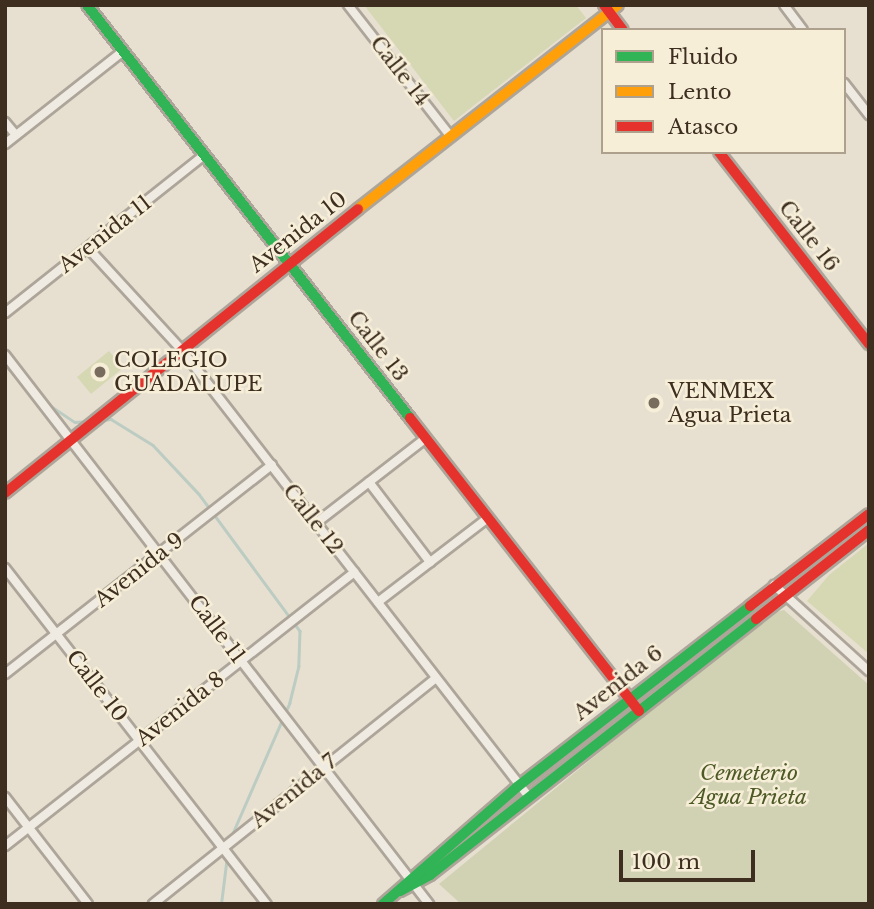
<!DOCTYPE html>
<html>
<head>
<meta charset="utf-8">
<style>
  body { margin:0 }
  #map { position:relative; width:874px; height:909px; overflow:hidden; background:#e7e0d1; font-family:"Libre Baskerville",serif }
  div>[style] { position:absolute }
  .green>* { inset:0; background:#d6d7b3 }
  .cemetery>* { inset:0; background:#d1d1b3 }
  .stream>* { height:2.5px; margin:-1.25px; padding:0 1.25px; transform-origin:1.25px; border-radius:1.25px; background:#bcccc2 }
  .roads { filter:drop-shadow(2px 0 #ada599) drop-shadow(-2px 0 #ada599) drop-shadow(0 2px #ada599) drop-shadow(0 -2px #ada599) }
  .street>* { height:8px; margin:-4px; padding:0 4px; transform-origin:4px; border-radius:4px; background:#efebe3 }
  .fast>* { height:10px; margin:-5px; padding:0 5px; transform-origin:5px; border-radius:5px; background:#30b455 }
  .slow>* { height:10px; margin:-5px; padding:0 5px; transform-origin:5px; border-radius:5px; background:#ff9f0a }
  .jam>* { height:10px; margin:-5px; padding:0 5px; transform-origin:5px; border-radius:5px; background:#e5322d }
  .dots>* { width:19px; height:19px; translate:-50% -50%; box-sizing:border-box; border:4px solid #f7eed8; border-radius:50% }
  span { translate:-50% -50%; white-space:nowrap; text-align:center; line-height:1.15; -webkit-text-stroke:5px #f7eed8; paint-order:stroke }
  .street-label { font-size:21px; color:#3d2e20 }
  .poi-label { font-size:21px; color:#3d2e20 }
  .left { translate:0 -50%; text-align:left }
  .park-label { font-size:21px; color:#4d5a26; font-style:italic }
  .frame { position:absolute; inset:0; border:7px solid #3d2e20; pointer-events:none }
  .legend { position:absolute; left:601px; top:28px; width:245px; height:126px; box-sizing:border-box; background:#f7eed8; border:2px solid #ada18e; margin:0; padding:9px 12px; list-style:none; font-size:21px; color:#3d2e20 }
  .legend li { display:flex; align-items:center; gap:14px; height:35px }
  .legend b { width:35px; border:2px solid #ada18e }
  .scale { position:absolute; left:619px; top:850px; width:136px; height:32px; box-sizing:border-box; border:4px solid #3d2e20; border-top:0; padding-left:9px; font-size:21px; line-height:24px; white-space:nowrap; color:#3d2e20; -webkit-text-stroke:5px #f7eed8; paint-order:stroke }
</style>
</head>
<body>
<div id="map">
  <div class="green">
    <div style="clip-path:polygon(364px 5px,576px 5px,586px 18px,454px 121px)"></div>
    <div style="clip-path:polygon(109px 351px,123px 368px,91px 394px,77px 377px)"></div>
    <div style="clip-path:polygon(869px 543px,869px 654px,807px 601px,829px 575px)"></div>
  </div>
  <div class="cemetery">
    <div style="clip-path:polygon(784px 610px,869px 685px,869px 904px,461px 904px,439px 884px,768px 614px)"></div>
  </div>
  <div class="stream">
    <div style="left:5px;top:364px;width:28px;rotate:49deg"></div>
    <div style="left:48px;top:404px;width:32px;rotate:34deg"></div>
    <div style="left:75px;top:422px;width:13px;rotate:-4deg"></div>
    <div style="left:102px;top:420px;width:9px;rotate:-6deg"></div>
    <div style="left:111px;top:419px;width:49px;rotate:31.8deg"></div>
    <div style="left:153px;top:445px;width:67px;rotate:46.8deg"></div>
    <div style="left:199px;top:494px;width:170px;rotate:53.6deg"></div>
    <div style="left:300px;top:631px;width:35px;rotate:92deg"></div>
    <div style="left:299px;top:666px;width:38px;rotate:104deg"></div>
    <div style="left:290px;top:703px;width:145px;rotate:113.6deg"></div>
    <div style="left:221px;top:904px;width:48px;rotate:-82.9deg"></div>
  </div>
  <div class="roads">
    <div class="street">
      <div style="left:348px;top:5px;width:167px;rotate:52deg"></div>
      <div style="left:784px;top:5px;width:31px;rotate:53deg"></div>
      <div style="left:844px;top:83px;width:41px;rotate:52deg"></div>
      <div style="left:5px;top:122px;width:17px;rotate:50deg"></div>
      <div style="left:5px;top:144px;width:150px;rotate:-38.2deg"></div>
      <div style="left:88px;top:248px;width:137px;rotate:47.4deg"></div>
      <div style="left:181px;top:349px;width:567px;rotate:52.16deg"></div>
      <div style="left:5px;top:313px;width:254px;rotate:-38.4deg"></div>
      <div style="left:5px;top:355px;width:694px;rotate:52.32deg"></div>
      <div style="left:369px;top:482px;width:101px;rotate:52.7deg"></div>
      <div style="left:316px;top:523px;width:139px;rotate:-37.7deg"></div>
      <div style="left:5px;top:568px;width:426px;rotate:52.1deg"></div>
      <div style="left:774px;top:585px;width:128px;rotate:42.2deg"></div>
      <div style="left:378px;top:602px;width:138px;rotate:-37.4deg"></div>
      <div style="left:5px;top:674px;width:339px;rotate:-38.1deg"></div>
      <div style="left:5px;top:797px;width:135px;rotate:52.2deg"></div>
      <div style="left:5px;top:846px;width:444px;rotate:-38.1deg"></div>
      <div style="left:153px;top:904px;width:362px;rotate:-38.6deg"></div>
    </div>
    <div class="fast">
      <div style="left:87px;top:5px;width:524px;rotate:51.97deg"></div>
      <div style="left:400px;top:891px;width:34px;rotate:-28deg"></div>
      <div style="left:430px;top:875px;width:415px;rotate:-38.1deg"></div>
      <div style="left:383px;top:904px;width:178px;rotate:-41.1deg"></div>
      <div style="left:517px;top:787px;width:295px;rotate:-37.8deg"></div>
    </div>
    <div class="slow">
      <div style="left:358px;top:209px;width:330px;rotate:-38.1deg"></div>
    </div>
    <div class="jam">
      <div style="left:604px;top:5px;width:31px;rotate:53deg"></div>
      <div style="left:719px;top:152px;width:244px;rotate:52deg"></div>
      <div style="left:410px;top:418px;width:372px;rotate:52deg"></div>
      <div style="left:5px;top:493px;width:453px;rotate:-38.8deg"></div>
      <div style="left:750px;top:606px;width:150px;rotate:-37.7deg"></div>
      <div style="left:756px;top:619px;width:144px;rotate:-38.2deg"></div>
    </div>
  </div>
  <div class="dots">
    <div style="left:100px;top:372px;background:#786c5e"></div>
    <div style="left:654px;top:403px;background:#786c5e"></div>
  </div>
  <div class="street-label">
    <span style="left:400px;top:71px;rotate:52deg">Calle 14</span>
    <span style="left:298px;top:232px;rotate:-38deg">Avenida 10</span>
    <span style="left:105px;top:234px;rotate:-38deg">Avenida 11</span>
    <span style="left:809px;top:236px;rotate:52deg">Calle 16</span>
    <span style="left:378px;top:346px;rotate:52deg">Calle 13</span>
    <span style="left:313px;top:519px;rotate:52deg">Calle 12</span>
    <span style="left:139px;top:570px;rotate:-38deg">Avenida 9</span>
    <span style="left:217px;top:629px;rotate:53deg">Calle 11</span>
    <span style="left:618px;top:683px;rotate:-38deg">Avenida 6</span>
    <span style="left:97px;top:686px;rotate:52deg">Calle 10</span>
    <span style="left:180px;top:709px;rotate:-38deg">Avenida 8</span>
    <span style="left:294px;top:791px;rotate:-39deg">Avenida 7</span>
  </div>
  <div class="poi-label">
    <span class="left" style="left:114px;top:372px">COLEGIO<br>GUADALUPE</span>
    <span class="left" style="left:668px;top:403px">VENMEX<br>Agua Prieta</span>
  </div>
  <div class="park-label">
    <span style="left:749px;top:785px">Cemeterio<br>Agua Prieta</span>
  </div>
  <div class="frame"></div>
  <ul class="legend">
  <li><b style="height:9px;background:#30b455"></b>Fluido</li>
  <li><b style="height:9px;background:#ff9f0a"></b>Lento</li>
  <li><b style="height:9px;background:#e5322d"></b>Atasco</li>
  </ul>
  <div class="scale">100 m</div>
</div>
</body>
</html>
